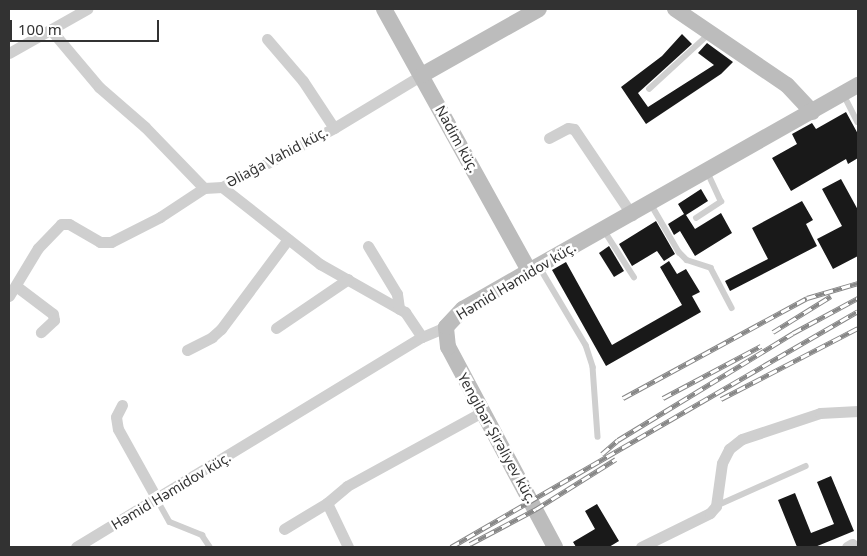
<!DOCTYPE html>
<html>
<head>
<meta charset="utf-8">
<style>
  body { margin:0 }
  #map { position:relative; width:867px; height:556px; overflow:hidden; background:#fff; font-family:"Noto Sans",sans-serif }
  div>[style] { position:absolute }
  .building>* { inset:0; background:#191919 }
  .lane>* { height:5.5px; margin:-2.75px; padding:0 2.75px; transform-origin:2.75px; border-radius:2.75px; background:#cfcfcf }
  .street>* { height:11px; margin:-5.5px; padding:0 5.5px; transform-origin:5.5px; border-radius:5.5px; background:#cfcfcf }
  .secondary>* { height:16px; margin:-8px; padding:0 8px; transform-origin:8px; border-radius:8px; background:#bcbcbc }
  .rail>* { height:5px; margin-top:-2.5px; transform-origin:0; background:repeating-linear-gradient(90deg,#fff 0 9px,#878787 0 18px); box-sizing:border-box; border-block:1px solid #878787 }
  span { translate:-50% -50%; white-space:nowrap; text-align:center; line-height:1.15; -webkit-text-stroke:5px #fff; paint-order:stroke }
  .street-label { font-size:14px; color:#323232 }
  .frame { position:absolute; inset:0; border:10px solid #323232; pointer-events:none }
  .scale { position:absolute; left:10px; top:20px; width:149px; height:22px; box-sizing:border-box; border:2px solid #323232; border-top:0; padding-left:6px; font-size:15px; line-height:18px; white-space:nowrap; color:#323232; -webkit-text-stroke:4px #fff; paint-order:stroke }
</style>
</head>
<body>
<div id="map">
  <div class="building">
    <div style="clip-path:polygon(682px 34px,692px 44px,638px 93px,648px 107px,714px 65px,698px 53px,707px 43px,733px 62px,721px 74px,646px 124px,621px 87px,662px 56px)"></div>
    <div style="clip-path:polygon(846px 112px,858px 134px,858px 158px,848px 164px,846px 159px,791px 191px,772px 158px,797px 144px,792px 134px,812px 123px,816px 129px)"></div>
    <div style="clip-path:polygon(841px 179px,858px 210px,858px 256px,833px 269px,817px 239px,842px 226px,822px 189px)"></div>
    <div style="clip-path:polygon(701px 189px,708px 201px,686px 215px,695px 229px,721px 213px,732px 233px,695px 256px,680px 231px,674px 235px,668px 224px,684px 214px,678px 204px)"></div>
    <div style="clip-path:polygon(802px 201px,813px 220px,806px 224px,817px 246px,730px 291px,725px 281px,768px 259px,752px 228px)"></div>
    <div style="clip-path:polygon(656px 221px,675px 254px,664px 261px,657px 251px,632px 266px,619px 244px)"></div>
    <div style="clip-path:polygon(609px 246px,624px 271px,614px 277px,599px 253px)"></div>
    <div style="clip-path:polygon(669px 261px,677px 274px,686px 269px,700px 292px,692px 296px,701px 312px,606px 366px,552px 270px,566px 262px,612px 345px,682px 305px,660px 267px)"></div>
    <div style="clip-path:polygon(831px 476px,854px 531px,815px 547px,797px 547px,778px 500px,795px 493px,811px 533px,834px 524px,817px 482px)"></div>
    <div style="clip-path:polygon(597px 504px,619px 541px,609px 547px,576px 547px,573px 542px,595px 529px,585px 511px)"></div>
  </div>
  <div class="lane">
    <div style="left:649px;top:89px;width:81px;rotate:-42.5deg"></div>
    <div style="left:844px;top:95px;width:30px;rotate:63deg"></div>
    <div style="left:651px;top:204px;width:56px;rotate:59.7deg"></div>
    <div style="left:679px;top:252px;width:11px;rotate:45deg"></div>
    <div style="left:687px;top:260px;width:25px;rotate:18deg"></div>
    <div style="left:711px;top:268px;width:45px;rotate:62.3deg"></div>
    <div style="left:696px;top:218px;width:30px;rotate:-33deg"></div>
    <div style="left:721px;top:202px;width:33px;rotate:-115deg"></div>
    <div style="left:604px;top:230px;width:56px;rotate:57.4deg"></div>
    <div style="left:539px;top:266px;width:92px;rotate:59.3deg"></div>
    <div style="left:586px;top:345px;width:23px;rotate:72deg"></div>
    <div style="left:593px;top:367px;width:70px;rotate:85.9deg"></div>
    <div style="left:157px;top:499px;width:26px;rotate:61deg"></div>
    <div style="left:170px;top:522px;width:35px;rotate:22deg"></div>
    <div style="left:202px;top:535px;width:14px;rotate:56deg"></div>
    <div style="left:716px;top:506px;width:98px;rotate:-24deg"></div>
  </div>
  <div class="street">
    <div style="left:51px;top:30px;width:75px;rotate:49.9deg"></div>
    <div style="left:99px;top:87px;width:61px;rotate:41deg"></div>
    <div style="left:145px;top:127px;width:85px;rotate:46deg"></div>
    <div style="left:267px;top:39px;width:55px;rotate:49.4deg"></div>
    <div style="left:303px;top:81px;width:56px;rotate:56.6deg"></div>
    <div style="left:9px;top:53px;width:90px;rotate:-29.4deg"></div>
    <div style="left:549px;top:138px;width:21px;rotate:-28deg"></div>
    <div style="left:568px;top:128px;width:6px;rotate:9deg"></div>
    <div style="left:574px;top:129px;width:104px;rotate:56deg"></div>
    <div style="left:222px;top:187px;width:125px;rotate:38.2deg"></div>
    <div style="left:320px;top:264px;width:98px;rotate:29.5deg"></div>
    <div style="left:405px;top:312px;width:30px;rotate:56deg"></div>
    <div style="left:368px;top:246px;width:56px;rotate:58.9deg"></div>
    <div style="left:397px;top:294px;width:15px;rotate:82deg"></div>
    <div style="left:16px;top:286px;width:46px;rotate:37.1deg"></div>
    <div style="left:53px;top:314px;width:6px;rotate:81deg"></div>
    <div style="left:54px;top:320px;width:18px;rotate:137deg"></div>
    <div style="left:9px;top:296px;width:56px;rotate:-58.9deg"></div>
    <div style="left:38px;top:248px;width:33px;rotate:-46deg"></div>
    <div style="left:61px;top:224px;width:8px"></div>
    <div style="left:69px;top:224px;width:36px;rotate:30deg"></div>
    <div style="left:100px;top:242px;width:11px"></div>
    <div style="left:111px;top:242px;width:55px;rotate:-27deg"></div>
    <div style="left:160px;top:217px;width:53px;rotate:-33.4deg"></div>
    <div style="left:204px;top:188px;width:18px;rotate:-3deg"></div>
    <div style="left:222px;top:187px;width:127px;rotate:-27.8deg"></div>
    <div style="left:334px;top:128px;width:103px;rotate:-31.1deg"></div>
    <div style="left:276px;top:328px;width:87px;rotate:-34.2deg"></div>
    <div style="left:187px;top:350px;width:28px;rotate:-27deg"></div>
    <div style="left:212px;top:337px;width:12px;rotate:-42deg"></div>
    <div style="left:221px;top:329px;width:112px;rotate:-53.3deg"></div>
    <div style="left:122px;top:405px;width:13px;rotate:117deg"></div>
    <div style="left:116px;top:417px;width:12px;rotate:81deg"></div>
    <div style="left:118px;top:429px;width:80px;rotate:60.9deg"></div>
    <div style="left:327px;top:503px;width:49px;rotate:64.5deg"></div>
    <div style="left:284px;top:529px;width:50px;rotate:-31.2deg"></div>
    <div style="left:327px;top:503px;width:26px;rotate:-40deg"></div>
    <div style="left:347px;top:486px;width:154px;rotate:-28.7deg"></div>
    <div style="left:76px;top:547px;width:405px;rotate:-31.3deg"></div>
    <div style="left:422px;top:337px;width:26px;rotate:-23deg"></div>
    <div style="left:641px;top:547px;width:77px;rotate:-26.2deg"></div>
    <div style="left:710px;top:513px;width:9px;rotate:-49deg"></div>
    <div style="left:716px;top:506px;width:43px;rotate:-82.1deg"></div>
    <div style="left:722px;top:463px;width:16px;rotate:-63deg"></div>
    <div style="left:729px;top:449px;width:16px;rotate:-38deg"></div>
    <div style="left:742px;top:439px;width:82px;rotate:-18.4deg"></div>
    <div style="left:820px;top:413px;width:38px;rotate:-3deg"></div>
    <div style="left:847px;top:547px;width:6px;rotate:-31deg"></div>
  </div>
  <div class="secondary">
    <div style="left:384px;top:9px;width:299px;rotate:61deg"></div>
    <div style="left:675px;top:9px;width:135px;rotate:34.2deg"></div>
    <div style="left:787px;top:85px;width:37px;rotate:47deg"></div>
    <div style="left:422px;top:75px;width:134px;rotate:-29.4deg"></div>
    <div style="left:555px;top:547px;width:227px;rotate:-118.1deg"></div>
    <div style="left:448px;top:347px;width:20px;rotate:-96deg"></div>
    <div style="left:446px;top:327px;width:25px;rotate:-47deg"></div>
    <div style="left:463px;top:309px;width:76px;rotate:-29.9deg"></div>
    <div style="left:529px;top:271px;width:378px;rotate:-29.5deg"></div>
  </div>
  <div class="rail">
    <div style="left:773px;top:332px;width:68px;rotate:-31.8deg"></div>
    <div style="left:623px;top:398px;width:209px;rotate:-28.5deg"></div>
    <div style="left:807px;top:298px;width:53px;rotate:-16.4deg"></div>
    <div style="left:663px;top:398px;width:111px;rotate:-28deg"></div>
    <div style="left:721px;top:399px;width:154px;rotate:-27.4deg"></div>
    <div style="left:602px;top:454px;width:21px;rotate:-41deg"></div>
    <div style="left:618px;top:440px;width:205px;rotate:-31.4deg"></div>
    <div style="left:793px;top:333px;width:74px;rotate:-28.3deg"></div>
    <div style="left:470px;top:544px;width:75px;rotate:-27.9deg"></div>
    <div style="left:536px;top:509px;width:94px;rotate:-32deg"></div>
    <div style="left:451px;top:547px;width:470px;rotate:-30.1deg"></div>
  </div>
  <div class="street-label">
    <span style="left:457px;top:139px;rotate:61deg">Nadim küç.</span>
    <span style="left:277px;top:157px;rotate:-28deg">Əliağa Vahid küç.</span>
    <span style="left:516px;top:281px;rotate:-31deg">Həmid Həmidov küç.</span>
    <span style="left:497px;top:438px;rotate:61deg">Yengibar Şirəliyev küç.</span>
    <span style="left:171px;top:491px;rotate:-31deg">Həmid Həmidov küç.</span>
  </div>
  <div class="frame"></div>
  <div class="scale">100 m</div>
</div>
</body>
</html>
